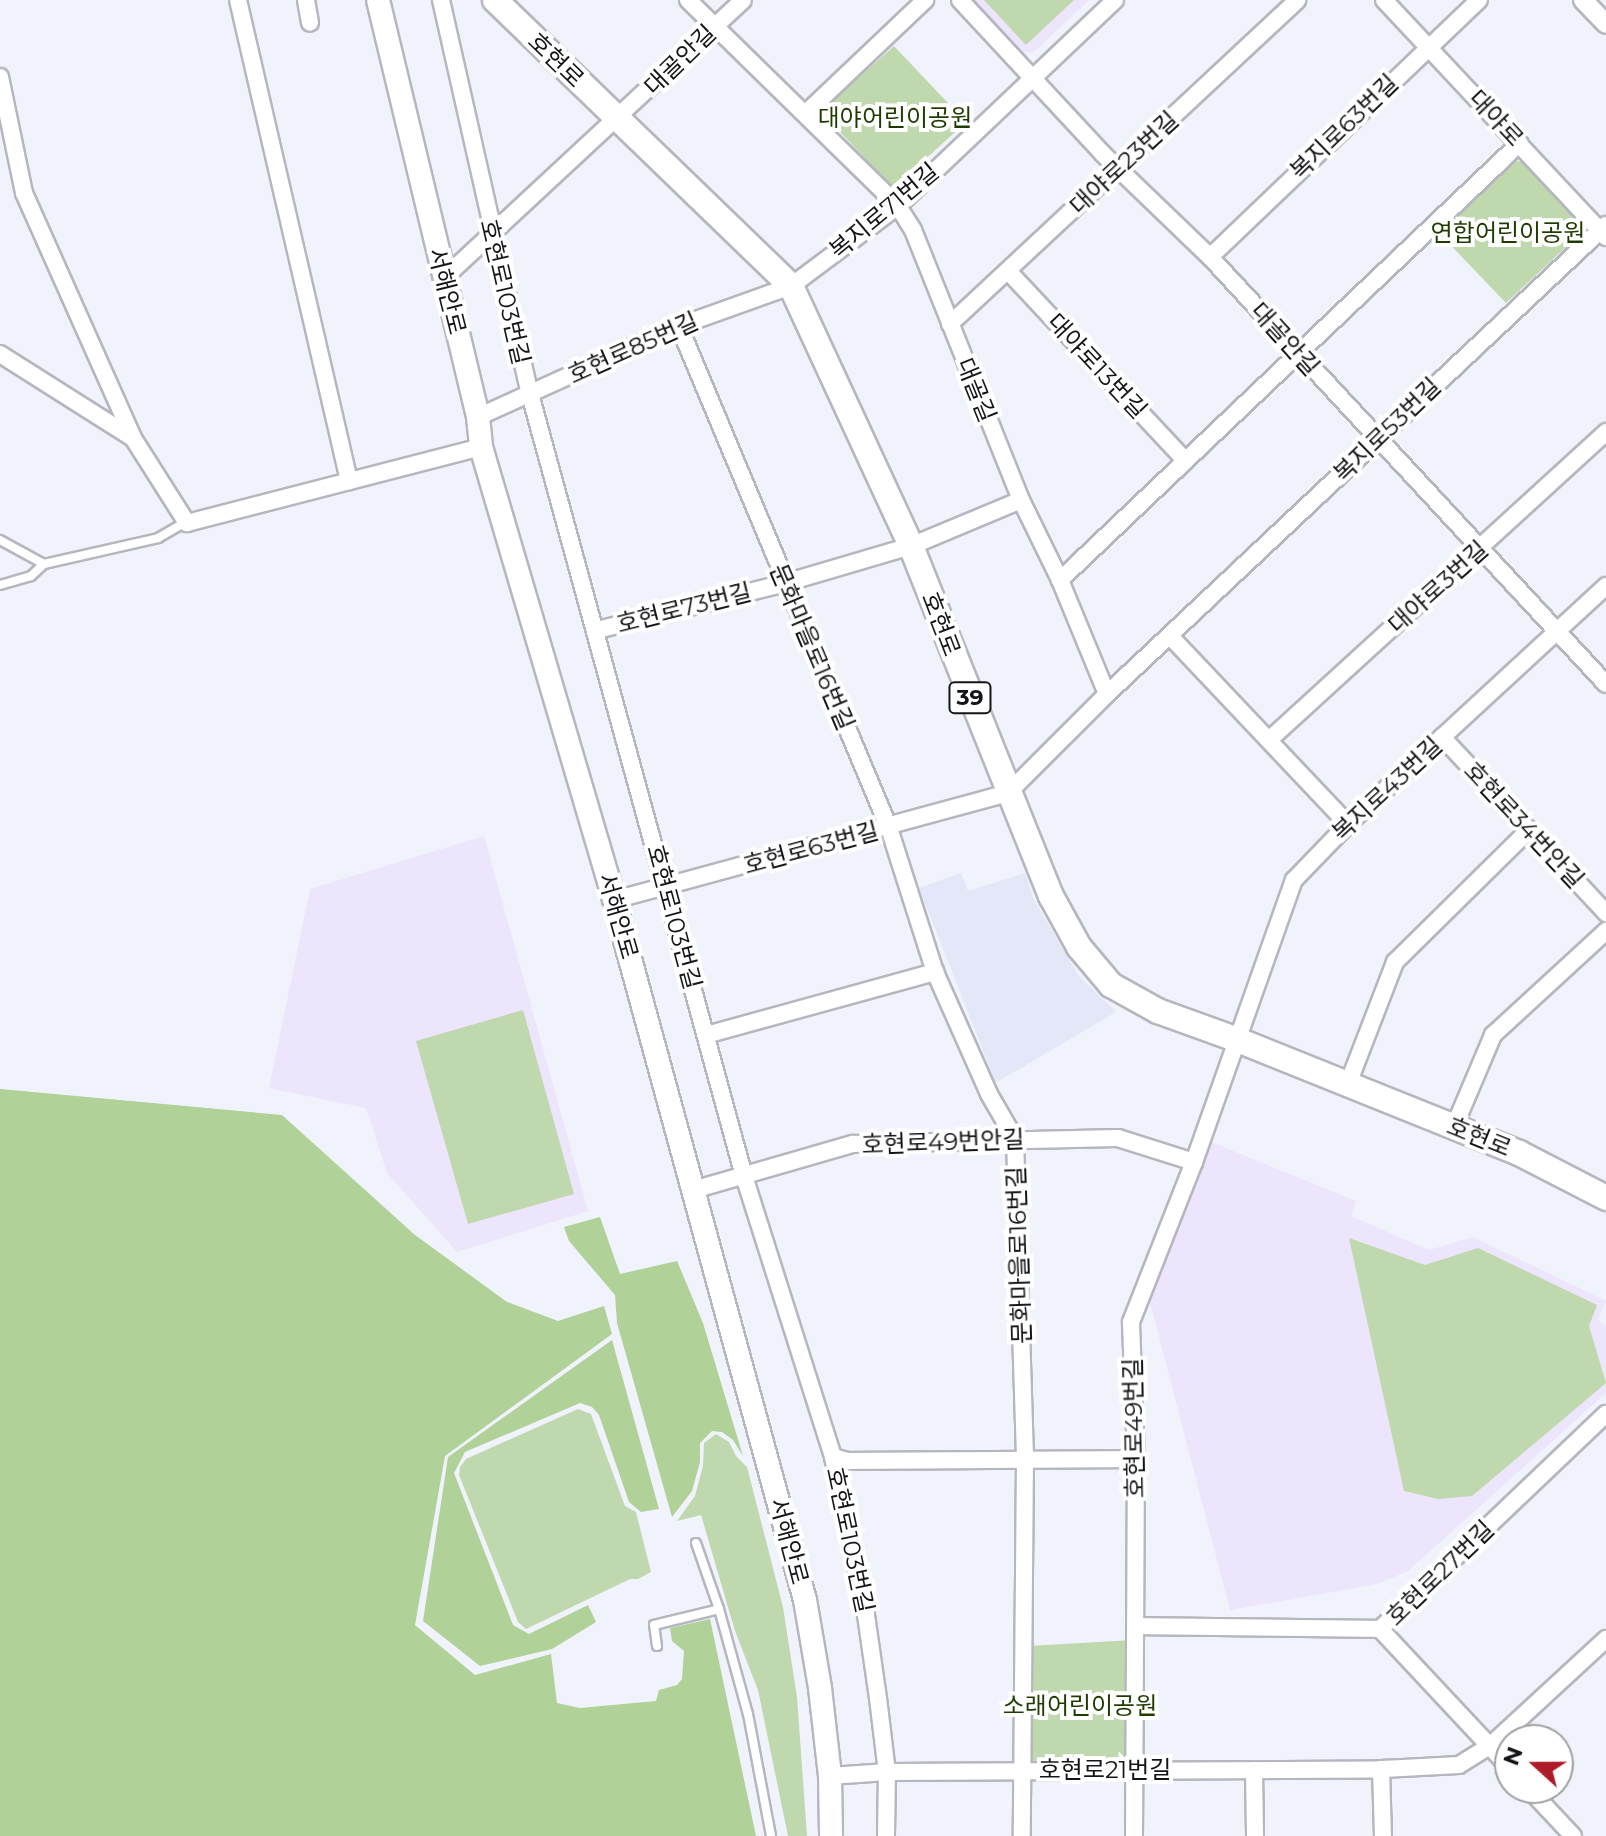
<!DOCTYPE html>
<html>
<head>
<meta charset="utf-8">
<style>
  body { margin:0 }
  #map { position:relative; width:1606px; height:1836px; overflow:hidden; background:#f1f3fc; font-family:Montserrat,"Noto Sans KR",sans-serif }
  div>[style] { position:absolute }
  .built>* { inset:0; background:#e4e7f7 }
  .education>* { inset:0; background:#ece5fb }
  .green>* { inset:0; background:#c0d8ae }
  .forest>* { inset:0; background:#b0d198 }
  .roads { filter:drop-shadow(2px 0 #b5b6bf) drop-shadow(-2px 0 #b5b6bf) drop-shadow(0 2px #b5b6bf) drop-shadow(0 -2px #b5b6bf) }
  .service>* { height:8px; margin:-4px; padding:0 4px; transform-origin:4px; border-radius:4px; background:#fff }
  .minor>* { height:16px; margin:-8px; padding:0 8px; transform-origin:8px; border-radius:8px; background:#fff }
  .tertiary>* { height:18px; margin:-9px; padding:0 9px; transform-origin:9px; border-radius:9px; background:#fff }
  .secondary>* { height:22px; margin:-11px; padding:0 11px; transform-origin:11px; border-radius:11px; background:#fff }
  .primary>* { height:24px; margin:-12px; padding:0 12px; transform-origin:12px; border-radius:12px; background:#fff }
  span { translate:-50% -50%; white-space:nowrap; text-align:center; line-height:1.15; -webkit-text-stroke:8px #fff; paint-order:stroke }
  .shield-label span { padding:2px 6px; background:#fff; border:2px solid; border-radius:6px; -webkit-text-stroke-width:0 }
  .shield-label { font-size:22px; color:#141518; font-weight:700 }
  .street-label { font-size:24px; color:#141518 }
  .park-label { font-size:24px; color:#1f3b00 }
  .north { position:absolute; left:1494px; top:1724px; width:80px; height:80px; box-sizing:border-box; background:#fff; border:2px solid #a1a1a3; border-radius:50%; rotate:291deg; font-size:22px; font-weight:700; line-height:32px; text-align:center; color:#141518 }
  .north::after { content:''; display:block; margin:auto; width:28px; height:36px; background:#ae1b28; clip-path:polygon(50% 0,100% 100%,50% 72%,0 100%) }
</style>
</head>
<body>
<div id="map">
  <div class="built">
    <div style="clip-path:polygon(961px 873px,968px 891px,1025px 873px,1034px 900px,1079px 976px,1116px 1012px,999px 1081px,995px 1081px,919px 888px)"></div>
  </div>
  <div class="education">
    <div style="clip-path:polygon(973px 0,1089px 0,1034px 52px,1024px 52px)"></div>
    <div style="clip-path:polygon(484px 836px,588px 1211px,457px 1252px,387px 1173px,366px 1108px,269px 1088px,310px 889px)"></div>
    <div style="clip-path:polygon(1209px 1141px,1356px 1201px,1351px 1216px,1429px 1250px,1473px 1237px,1606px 1301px,1598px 1320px,1606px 1326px,1606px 1393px,1408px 1571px,1377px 1584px,1230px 1610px,1149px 1298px)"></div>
  </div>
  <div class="green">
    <div style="clip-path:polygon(984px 0,1074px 0,1026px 45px)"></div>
    <div style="clip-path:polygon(894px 46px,966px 122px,896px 186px,889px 184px,824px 115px,826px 107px)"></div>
    <div style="clip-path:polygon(1512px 160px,1522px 162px,1577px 221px,1579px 235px,1506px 303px,1438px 232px)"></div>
    <div style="clip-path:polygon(523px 1010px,574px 1194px,468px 1224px,416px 1041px)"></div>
    <div style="clip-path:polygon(1349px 1238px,1425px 1265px,1478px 1248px,1597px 1305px,1589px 1326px,1606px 1383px,1472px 1496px,1438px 1499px,1404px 1491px)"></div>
    <div style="clip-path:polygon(578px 1409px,591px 1414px,625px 1506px,636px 1512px,651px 1572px,638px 1579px,630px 1579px,526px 1629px,518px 1622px,459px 1475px,460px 1467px,466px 1459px)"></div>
    <div style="clip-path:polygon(716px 1434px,729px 1442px,736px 1456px,747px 1467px,783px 1607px,797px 1697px,807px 1836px,788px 1836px,758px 1690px,735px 1631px,701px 1515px,677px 1521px,695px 1496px,703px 1466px,704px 1443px)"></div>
    <div style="clip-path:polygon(1133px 1640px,1131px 1766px,1027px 1766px,1028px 1646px)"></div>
  </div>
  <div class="forest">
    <div style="clip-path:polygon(0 1089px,282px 1115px,415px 1235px,507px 1302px,558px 1321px,604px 1306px,612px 1334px,445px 1456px,415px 1625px,475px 1675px,551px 1654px,557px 1703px,580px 1708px,656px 1701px,659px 1690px,677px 1685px,682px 1679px,684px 1651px,672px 1641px,670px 1628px,710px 1619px,756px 1836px,0 1836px)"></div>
    <div style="clip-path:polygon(600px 1217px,620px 1274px,677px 1261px,703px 1323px,743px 1456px,733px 1440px,722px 1432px,712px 1431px,700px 1443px,700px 1462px,692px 1491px,672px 1517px,617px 1323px,615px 1295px,569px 1241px,564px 1227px)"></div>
    <div style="clip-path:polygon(612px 1340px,659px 1509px,641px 1512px,629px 1502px,599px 1415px,592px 1407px,580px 1403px,465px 1452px,454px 1473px,513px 1625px,529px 1634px,588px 1605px,596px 1622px,552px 1649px,480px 1666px,423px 1621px,448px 1457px)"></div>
  </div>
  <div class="roads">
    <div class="service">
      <div style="left:0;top:540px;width:50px;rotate:28.6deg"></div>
      <div style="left:0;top:585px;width:32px;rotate:-16deg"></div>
      <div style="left:31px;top:576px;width:18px;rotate:-43deg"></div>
      <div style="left:44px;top:564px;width:117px;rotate:-12.8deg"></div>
      <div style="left:158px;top:538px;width:32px;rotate:-30deg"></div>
      <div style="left:696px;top:1543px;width:70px;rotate:70.8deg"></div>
      <div style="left:719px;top:1609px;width:109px;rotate:74.6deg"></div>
      <div style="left:748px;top:1714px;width:124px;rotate:79.3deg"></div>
      <div style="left:657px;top:1646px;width:21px;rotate:-98deg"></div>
      <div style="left:654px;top:1625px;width:67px;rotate:-13.8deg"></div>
    </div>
    <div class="minor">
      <div style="left:238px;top:0;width:494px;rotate:77deg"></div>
      <div style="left:306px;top:0;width:23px;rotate:80deg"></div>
      <div style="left:441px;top:0;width:404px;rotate:77.3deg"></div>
      <div style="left:530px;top:394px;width:811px;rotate:74.7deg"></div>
      <div style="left:744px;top:1176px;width:295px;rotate:72.4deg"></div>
      <div style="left:833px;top:1457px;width:161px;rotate:78.2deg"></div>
      <div style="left:866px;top:1615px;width:84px;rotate:81.8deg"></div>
      <div style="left:878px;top:1698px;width:75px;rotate:83.1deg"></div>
      <div style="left:887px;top:1772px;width:64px;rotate:90.9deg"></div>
      <div style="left:688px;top:0;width:294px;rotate:44.4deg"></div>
      <div style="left:898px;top:206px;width:28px;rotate:58deg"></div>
      <div style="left:913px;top:230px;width:291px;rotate:68.2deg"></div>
      <div style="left:1021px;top:500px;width:89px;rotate:64deg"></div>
      <div style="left:1060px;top:580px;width:123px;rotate:67.6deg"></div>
      <div style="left:960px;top:0;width:210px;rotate:47.1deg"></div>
      <div style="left:1103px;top:154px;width:149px;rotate:43.9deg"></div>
      <div style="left:1210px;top:257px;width:582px;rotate:47.16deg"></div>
      <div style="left:1384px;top:0;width:325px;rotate:46.9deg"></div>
      <div style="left:0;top:77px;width:118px;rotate:78.3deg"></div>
      <div style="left:24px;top:193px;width:268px;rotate:66deg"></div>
      <div style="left:805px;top:114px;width:166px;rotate:-43.5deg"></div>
      <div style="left:1210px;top:257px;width:372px;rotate:-43.7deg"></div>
      <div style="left:1008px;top:271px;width:260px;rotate:46.9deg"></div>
      <div style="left:444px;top:278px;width:408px;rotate:-42.9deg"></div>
      <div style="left:950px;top:324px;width:475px;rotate:-43deg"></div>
      <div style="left:679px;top:326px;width:544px;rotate:67.3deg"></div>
      <div style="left:889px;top:828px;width:151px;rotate:72.3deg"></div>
      <div style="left:935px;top:972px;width:133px;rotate:66.1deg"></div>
      <div style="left:989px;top:1094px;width:52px;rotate:60deg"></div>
      <div style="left:1015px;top:1139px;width:321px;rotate:88.2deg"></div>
      <div style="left:1025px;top:1460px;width:376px;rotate:90.5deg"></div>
      <div style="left:0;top:354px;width:157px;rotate:32.3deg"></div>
      <div style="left:133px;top:438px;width:101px;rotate:57.6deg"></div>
      <div style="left:187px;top:523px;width:304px;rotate:-14.5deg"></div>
      <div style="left:478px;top:417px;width:221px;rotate:-24.4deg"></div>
      <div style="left:679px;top:326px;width:119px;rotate:-19.7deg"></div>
      <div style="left:791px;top:286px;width:134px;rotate:-36.8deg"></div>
      <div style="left:898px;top:206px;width:299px;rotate:-43.5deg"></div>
      <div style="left:1060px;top:580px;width:634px;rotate:-43.53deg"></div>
      <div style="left:597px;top:630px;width:194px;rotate:-14deg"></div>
      <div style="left:785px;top:583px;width:131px;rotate:-16.4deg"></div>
      <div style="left:911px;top:546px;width:119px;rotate:-22.7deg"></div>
      <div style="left:1170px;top:636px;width:259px;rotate:46.6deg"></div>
      <div style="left:1442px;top:737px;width:241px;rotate:47deg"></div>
      <div style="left:1269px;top:740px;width:457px;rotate:-42.4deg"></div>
      <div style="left:614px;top:900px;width:408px;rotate:-15.2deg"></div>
      <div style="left:1008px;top:793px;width:140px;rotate:-45deg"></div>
      <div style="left:1107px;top:694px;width:685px;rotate:-43.22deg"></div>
      <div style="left:706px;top:1035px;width:238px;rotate:-15.4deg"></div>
      <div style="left:1348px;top:1084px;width:131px;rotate:-68.9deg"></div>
      <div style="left:1395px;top:962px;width:188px;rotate:-44.6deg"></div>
      <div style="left:1454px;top:1127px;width:100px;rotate:-67deg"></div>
      <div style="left:1493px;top:1035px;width:154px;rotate:-42.6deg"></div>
      <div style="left:693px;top:1190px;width:166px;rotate:-16.1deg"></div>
      <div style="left:852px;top:1144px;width:266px;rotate:-1.3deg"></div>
      <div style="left:1118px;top:1138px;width:80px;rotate:17.5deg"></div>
      <div style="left:833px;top:1457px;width:16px;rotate:15deg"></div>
      <div style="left:848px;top:1461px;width:288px;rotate:-0.4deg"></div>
      <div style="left:1137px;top:1626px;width:243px;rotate:0.7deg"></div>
      <div style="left:1380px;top:1629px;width:312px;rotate:-43.6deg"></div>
      <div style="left:1380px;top:1629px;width:190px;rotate:46.9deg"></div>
      <div style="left:1381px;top:1769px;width:67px;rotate:88.3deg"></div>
      <div style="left:1254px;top:1770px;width:66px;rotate:89.1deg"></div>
      <div style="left:830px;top:1776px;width:57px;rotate:-4deg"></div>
      <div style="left:887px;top:1772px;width:494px;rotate:-0.3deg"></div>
      <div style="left:1381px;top:1769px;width:78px;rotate:-2.9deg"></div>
      <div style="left:1459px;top:1765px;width:36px;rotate:-32deg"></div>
      <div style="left:1490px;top:1746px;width:158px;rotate:-42.7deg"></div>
      <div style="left:1528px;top:1788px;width:66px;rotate:46.8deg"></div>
      <div style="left:1134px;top:1836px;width:377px;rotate:-89.7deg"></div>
      <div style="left:1136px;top:1459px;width:137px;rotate:-92.1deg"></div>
      <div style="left:1131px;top:1322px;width:172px;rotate:-68.5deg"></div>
      <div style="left:1194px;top:1162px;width:299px;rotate:-70.5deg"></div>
      <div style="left:1294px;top:880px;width:78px;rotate:-46deg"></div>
      <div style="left:1348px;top:824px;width:351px;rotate:-42.7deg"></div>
    </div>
    <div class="tertiary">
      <div style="left:1583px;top:0;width:33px;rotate:46deg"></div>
    </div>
    <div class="secondary">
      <div style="left:378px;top:0;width:429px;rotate:76.5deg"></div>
      <div style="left:478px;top:417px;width:30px;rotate:84deg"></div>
      <div style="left:481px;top:447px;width:472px;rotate:73.6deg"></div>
      <div style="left:614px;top:900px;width:726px;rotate:74.74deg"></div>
      <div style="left:805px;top:1600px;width:89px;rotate:80.3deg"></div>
      <div style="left:820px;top:1688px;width:89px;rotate:83.5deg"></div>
      <div style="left:830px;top:1776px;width:60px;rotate:89deg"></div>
    </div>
    <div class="primary">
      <div style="left:495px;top:0;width:412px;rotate:44deg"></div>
      <div style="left:791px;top:286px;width:286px;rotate:65.2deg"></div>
      <div style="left:911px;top:546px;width:377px;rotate:68.2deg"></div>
      <div style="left:1051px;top:896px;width:58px;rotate:61.2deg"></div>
      <div style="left:1079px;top:947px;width:50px;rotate:49.9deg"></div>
      <div style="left:1111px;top:985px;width:54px;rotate:29deg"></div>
      <div style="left:1158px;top:1011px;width:85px;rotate:19.9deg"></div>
      <div style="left:1238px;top:1040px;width:303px;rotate:21.9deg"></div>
      <div style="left:1519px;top:1153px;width:98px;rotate:27.3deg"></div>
    </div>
  </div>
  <div class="shield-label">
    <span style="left:970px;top:698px">39</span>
  </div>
  <div class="street-label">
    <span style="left:556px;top:60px;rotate:44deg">호현로</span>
    <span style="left:680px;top:60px;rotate:-44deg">대골안길</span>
    <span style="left:1496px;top:118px;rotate:47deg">대야로</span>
    <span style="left:1344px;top:127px;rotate:-44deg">복지로63번길</span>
    <span style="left:1124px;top:163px;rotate:-43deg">대야로23번길</span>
    <span style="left:884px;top:211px;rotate:-40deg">복지로71번길</span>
    <span style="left:447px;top:291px;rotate:76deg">서해안로</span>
    <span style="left:505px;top:292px;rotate:77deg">호현로103번길</span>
    <span style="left:1285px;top:339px;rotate:48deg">대골안길</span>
    <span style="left:633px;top:348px;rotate:-24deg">호현로85번길</span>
    <span style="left:1097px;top:366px;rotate:47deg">대야로13번길</span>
    <span style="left:976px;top:390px;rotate:68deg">대골길</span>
    <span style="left:1387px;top:430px;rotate:-44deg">복지로53번길</span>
    <span style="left:1438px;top:587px;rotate:-42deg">대야로3번길</span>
    <span style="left:684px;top:608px;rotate:-14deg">호현로73번길</span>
    <span style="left:941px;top:624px;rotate:69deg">호현로</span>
    <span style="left:812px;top:647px;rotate:67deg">문화마을로16번길</span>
    <span style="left:1387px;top:789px;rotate:-43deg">복지로43번길</span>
    <span style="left:1524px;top:825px;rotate:47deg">호현로34번안길</span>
    <span style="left:811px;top:848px;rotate:-15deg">호현로63번길</span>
    <span style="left:618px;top:916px;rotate:74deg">서해안로</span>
    <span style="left:674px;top:917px;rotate:75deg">호현로103번길</span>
    <span style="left:1479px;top:1137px;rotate:22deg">호현로</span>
    <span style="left:943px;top:1142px;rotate:-2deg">호현로49번안길</span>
    <span style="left:1019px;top:1255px;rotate:-92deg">문화마을로16번길</span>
    <span style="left:1134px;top:1428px;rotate:-91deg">호현로49번길</span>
    <span style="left:850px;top:1540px;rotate:78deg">호현로103번길</span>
    <span style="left:789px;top:1541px;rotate:75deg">서해안로</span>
    <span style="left:1440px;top:1573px;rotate:-44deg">호현로27번길</span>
    <span style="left:1105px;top:1770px">호현로21번길</span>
  </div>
  <div class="park-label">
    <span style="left:895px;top:118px">대야어린이공원</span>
    <span style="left:1508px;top:233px">연합어린이공원</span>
    <span style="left:1080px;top:1706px">소래어린이공원</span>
  </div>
  <div class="north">N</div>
</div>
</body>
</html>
